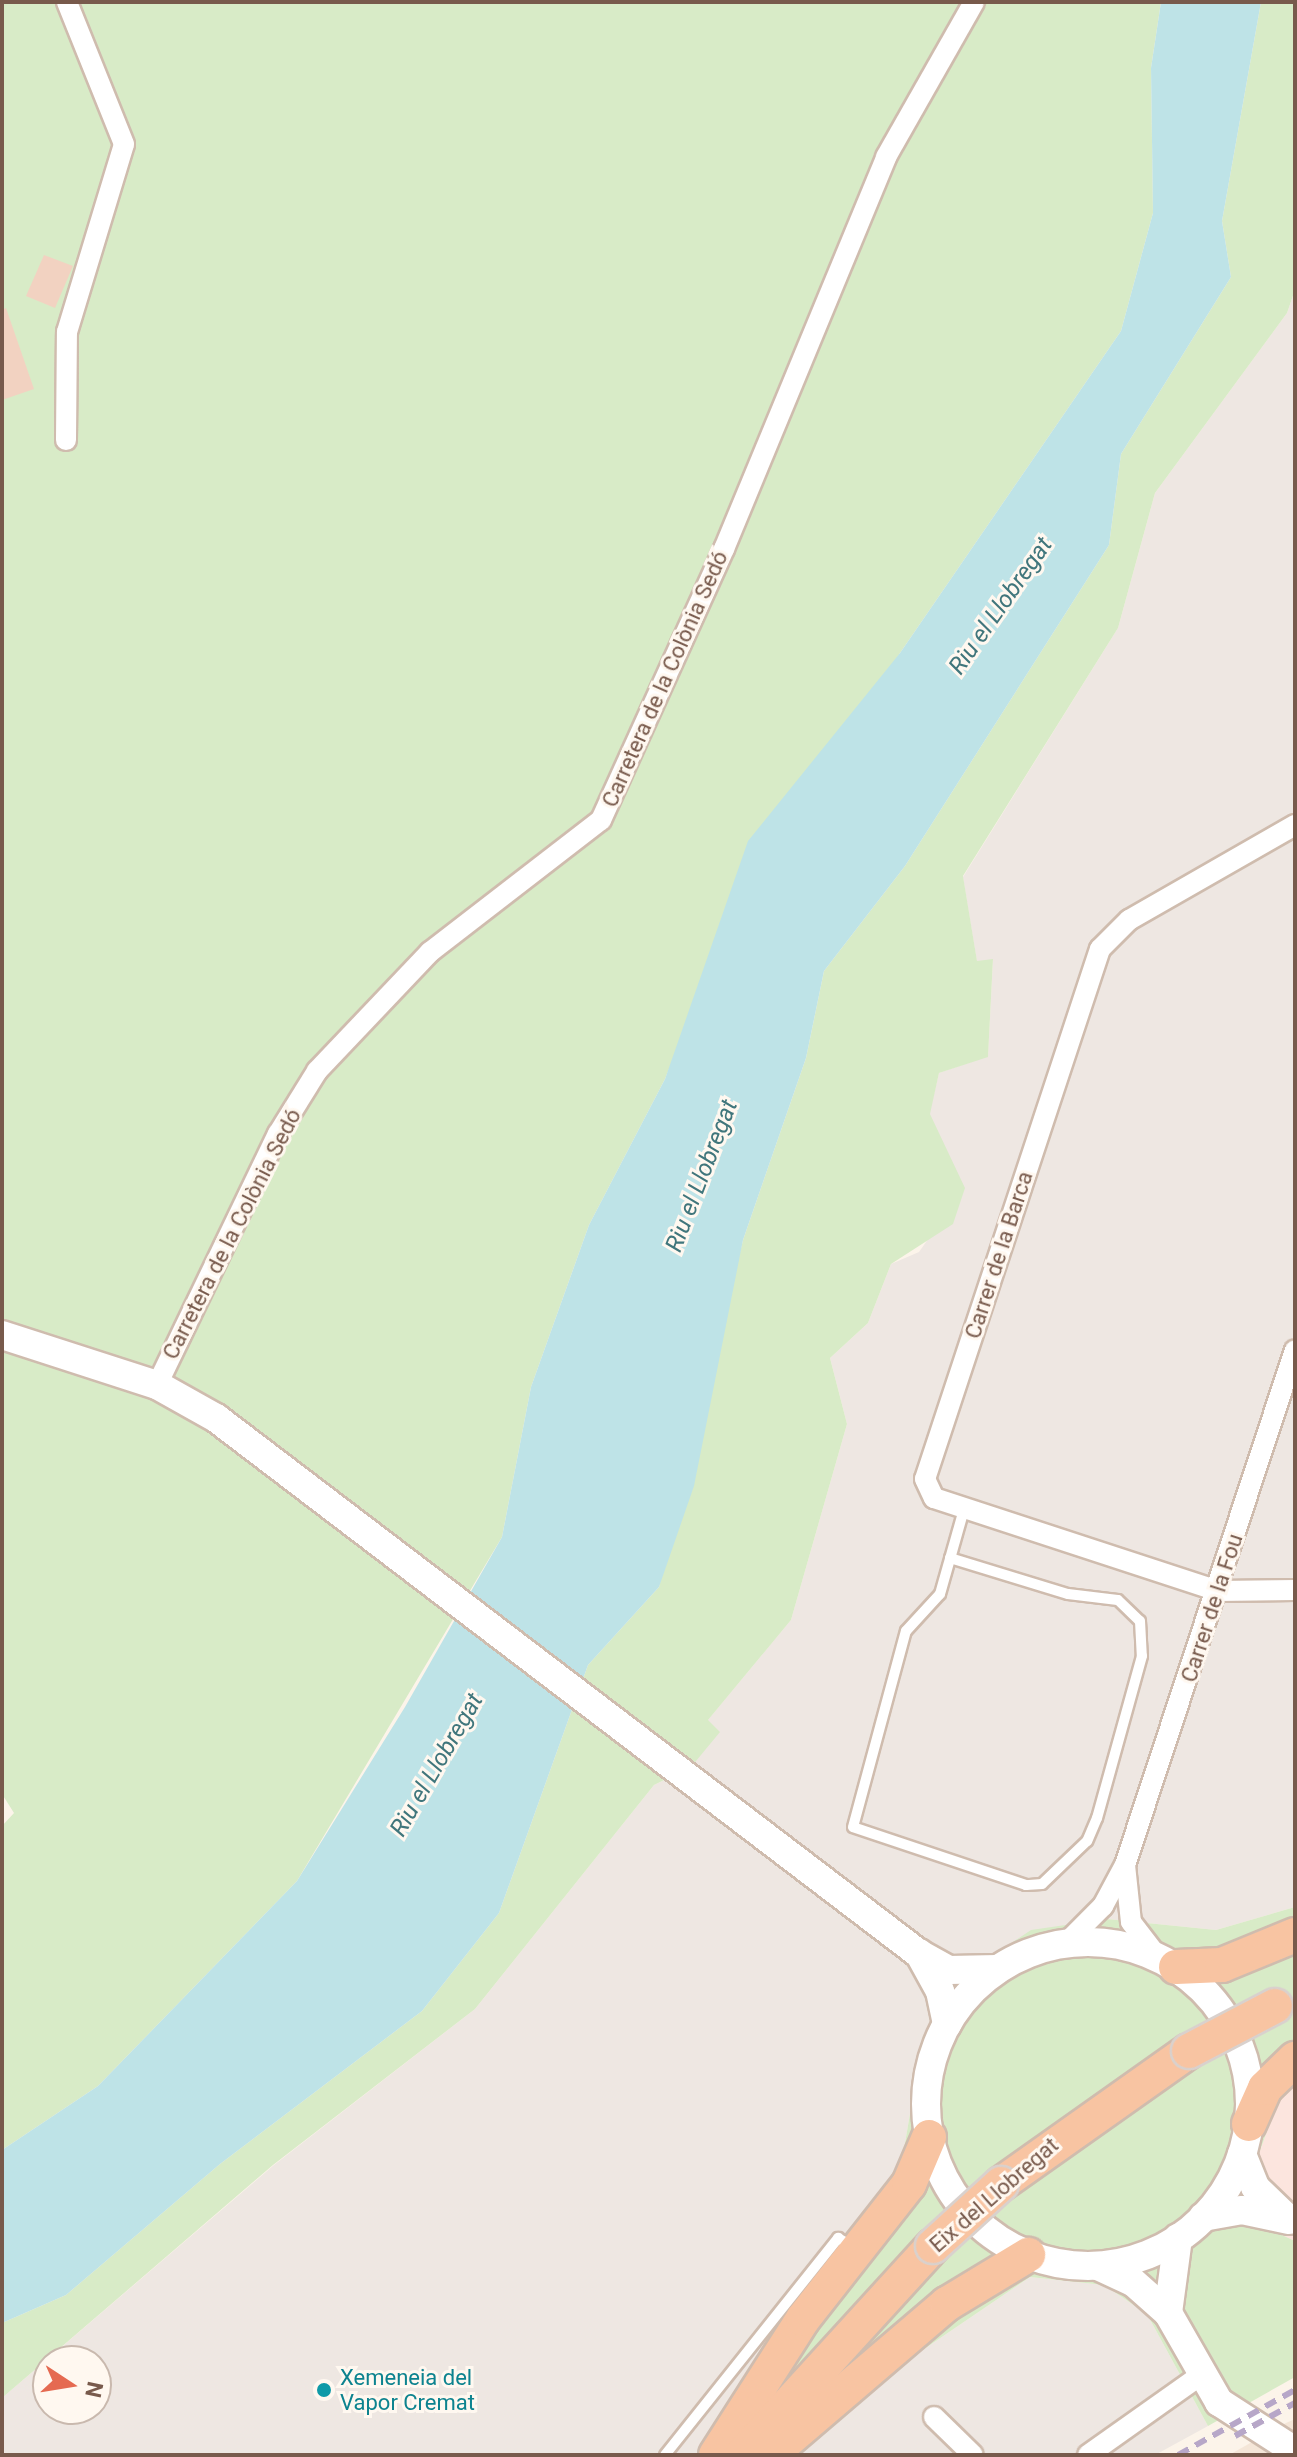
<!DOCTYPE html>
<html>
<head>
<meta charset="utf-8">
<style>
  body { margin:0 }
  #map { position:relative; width:1297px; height:2457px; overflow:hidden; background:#fcf4ea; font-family:Roboto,sans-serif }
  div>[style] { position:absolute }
  .residential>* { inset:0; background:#f4e6d8 }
  .commercial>* { inset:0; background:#fce5de }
  .industrial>* { inset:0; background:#eee7e2 }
  .green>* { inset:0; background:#d8ebc7 }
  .water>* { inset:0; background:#bee3e7 }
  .building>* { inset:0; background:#f2d2c1 }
  .roads { filter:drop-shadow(2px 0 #cfbcae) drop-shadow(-2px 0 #cfbcae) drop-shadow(0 2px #cfbcae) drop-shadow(0 -2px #cfbcae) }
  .service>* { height:10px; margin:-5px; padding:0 5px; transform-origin:5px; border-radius:5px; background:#fff }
  .minor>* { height:20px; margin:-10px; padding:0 10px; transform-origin:10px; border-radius:10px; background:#fff }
  .secondary>* { height:28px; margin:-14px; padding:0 14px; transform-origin:14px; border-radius:14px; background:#fff }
  .secondary>.ring { margin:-14px; padding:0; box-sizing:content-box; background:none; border:28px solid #fff; border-radius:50% }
  .trunk>* { height:34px; margin:-17px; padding:0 17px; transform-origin:17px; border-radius:17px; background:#f8c4a2 }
  .rail>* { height:6px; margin-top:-3px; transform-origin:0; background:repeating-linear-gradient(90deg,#b7a7c8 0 12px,transparent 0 20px) }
  .bridges { filter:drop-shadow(2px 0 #d9d1cd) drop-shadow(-2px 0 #d9d1cd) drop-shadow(0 2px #d9d1cd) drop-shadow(0 -2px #d9d1cd) }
  .trunk-bridge>* { height:34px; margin:-17px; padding:0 17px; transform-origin:17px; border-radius:17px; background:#f8c4a2 }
  .dots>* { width:22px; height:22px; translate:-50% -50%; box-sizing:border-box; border:4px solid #fff8f0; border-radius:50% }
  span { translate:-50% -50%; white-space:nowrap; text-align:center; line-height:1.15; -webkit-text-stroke:6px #fff8f0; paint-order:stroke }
  .street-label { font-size:22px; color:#785a4c }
  .culture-label { font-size:22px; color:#0d838f }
  .left { translate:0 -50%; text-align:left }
  .water-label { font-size:24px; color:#40767c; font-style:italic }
  .frame { position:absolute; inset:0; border:4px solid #785a4c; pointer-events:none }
  .north { position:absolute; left:32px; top:2345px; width:80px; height:80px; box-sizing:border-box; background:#fff8f0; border:2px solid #c9b9ae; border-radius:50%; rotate:102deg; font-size:22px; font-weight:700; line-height:32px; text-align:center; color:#785a4c }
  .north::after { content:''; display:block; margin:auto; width:28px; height:36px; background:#e56a51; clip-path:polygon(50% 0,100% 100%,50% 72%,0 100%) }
</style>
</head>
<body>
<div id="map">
  <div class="residential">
    <div style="clip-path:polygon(1295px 2419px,1295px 2455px,1229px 2455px,1286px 2423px)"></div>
  </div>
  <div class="commercial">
    <div style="clip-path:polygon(1295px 2079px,1295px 2241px,1273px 2231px,1256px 2162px,1283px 2086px)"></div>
  </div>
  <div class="industrial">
    <div style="clip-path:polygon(evenodd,1295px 290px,1295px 1907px,1216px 1930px,1107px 1919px,923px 2036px,899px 2179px,696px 2455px,2px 2455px,2px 2398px,274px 2165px,475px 2009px,654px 1785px,692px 1767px,707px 1721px,791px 1620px,847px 1424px,830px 1358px,868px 1323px,891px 1264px,919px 1252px,964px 1188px,929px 1114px,939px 1073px,988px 1056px,993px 960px,977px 962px,963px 877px,1118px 628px,1155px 493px,1287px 313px,1295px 290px,48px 2361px,96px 2361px,96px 2409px,48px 2409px,48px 2361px)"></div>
    <div style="clip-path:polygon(1030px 2277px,1104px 2285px,1147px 2314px,1208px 2426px,1155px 2455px,800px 2455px,883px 2377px)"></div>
  </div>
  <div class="green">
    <div style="clip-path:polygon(2px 2px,1161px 2px,1151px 68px,1153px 213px,1121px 331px,900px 653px,710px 965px,665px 1079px,589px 1225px,531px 1387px,502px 1537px,297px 1881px,98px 2086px,2px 2150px,2px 1826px,14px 1813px,2px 1794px)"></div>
    <div style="clip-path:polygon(1261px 2px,1295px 2px,1295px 290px,1287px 313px,1155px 493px,1118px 628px,963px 876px,977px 961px,993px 959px,988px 1057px,939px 1073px,930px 1114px,965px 1188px,953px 1224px,891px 1264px,868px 1323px,830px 1358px,847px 1424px,791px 1620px,708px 1720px,720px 1732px,691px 1767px,654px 1785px,475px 2009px,273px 2165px,2px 2398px,2px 2323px,66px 2295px,220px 2164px,422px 2011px,499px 1913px,588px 1665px,659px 1587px,743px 1240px,806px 1058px,824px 971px,905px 866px,1109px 545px,1121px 454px,1231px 277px,1222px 221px)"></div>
    <div style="clip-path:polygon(1295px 1907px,1295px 2079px,1283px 2086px,1256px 2162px,1273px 2231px,1295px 2241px,1295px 2377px,1208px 2426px,1147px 2314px,1104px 2285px,1030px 2277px,883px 2377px,800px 2455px,696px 2455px,899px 2179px,923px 2036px,954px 1981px,1031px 1930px,1107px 1919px,1216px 1930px)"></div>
  </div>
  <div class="water">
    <div style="clip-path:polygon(1161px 2px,1261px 2px,1222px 221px,1231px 277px,1121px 454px,1109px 545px,905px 866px,824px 971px,806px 1058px,743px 1240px,694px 1486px,659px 1587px,588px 1665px,499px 1913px,422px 2011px,220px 2164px,66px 2295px,2px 2323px,2px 2150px,98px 2086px,297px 1881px,405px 1707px,502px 1537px,531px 1387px,589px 1225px,665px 1079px,748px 841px,900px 653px,1121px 331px,1153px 213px,1151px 68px)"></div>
  </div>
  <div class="building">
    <div style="clip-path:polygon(44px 255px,73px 266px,55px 308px,26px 296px)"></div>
    <div style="clip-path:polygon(6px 308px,34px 389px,2px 400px,2px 310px)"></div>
  </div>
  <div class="roads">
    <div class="service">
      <div style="left:950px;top:1558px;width:123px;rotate:17deg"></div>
      <div style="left:1068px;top:1594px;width:50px;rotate:6.8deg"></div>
      <div style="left:1118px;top:1600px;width:30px;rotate:44deg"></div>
      <div style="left:1140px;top:1621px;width:35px;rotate:87deg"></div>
      <div style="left:1142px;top:1656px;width:168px;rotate:105.5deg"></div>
      <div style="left:1097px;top:1818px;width:25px;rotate:113deg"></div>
      <div style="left:1087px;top:1841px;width:62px;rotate:136.3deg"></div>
      <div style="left:1042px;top:1884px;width:16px;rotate:176deg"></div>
      <div style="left:1026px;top:1885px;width:182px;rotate:-161.5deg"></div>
      <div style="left:853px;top:1827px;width:203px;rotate:-74.9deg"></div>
      <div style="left:906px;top:1631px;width:50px;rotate:-47.4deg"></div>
      <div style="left:940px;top:1594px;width:88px;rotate:-74.2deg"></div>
      <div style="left:665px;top:2455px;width:278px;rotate:-51.4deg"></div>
      <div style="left:838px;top:2238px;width:16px;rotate:30deg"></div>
    </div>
    <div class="minor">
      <div style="left:66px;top:440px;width:108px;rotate:-89.5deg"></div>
      <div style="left:67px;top:332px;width:196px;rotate:-73.1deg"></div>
      <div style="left:124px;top:144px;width:153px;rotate:-111.9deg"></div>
      <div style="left:1295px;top:825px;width:191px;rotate:150.2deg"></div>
      <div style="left:1129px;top:920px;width:41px;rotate:135deg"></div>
      <div style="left:1100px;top:949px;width:558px;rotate:108.27deg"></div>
      <div style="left:925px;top:1479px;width:21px;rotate:65deg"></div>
      <div style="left:934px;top:1498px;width:299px;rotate:18.1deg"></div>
      <div style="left:1218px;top:1591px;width:77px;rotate:-0.7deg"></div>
      <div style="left:157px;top:1385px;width:279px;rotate:-64.3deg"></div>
      <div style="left:278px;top:1134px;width:74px;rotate:-58.2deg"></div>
      <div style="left:317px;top:1071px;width:164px;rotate:-46.5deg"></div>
      <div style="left:430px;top:952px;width:216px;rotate:-37.7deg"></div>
      <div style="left:601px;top:820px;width:298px;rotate:-65.6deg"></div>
      <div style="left:724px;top:549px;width:424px;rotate:-67.5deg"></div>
      <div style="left:886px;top:157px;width:178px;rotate:-60.4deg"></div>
      <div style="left:1125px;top:1865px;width:57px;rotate:84deg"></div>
      <div style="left:1131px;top:1922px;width:43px;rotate:52.6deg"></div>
      <div style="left:1067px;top:1942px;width:51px;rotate:-45deg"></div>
      <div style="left:1103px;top:1906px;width:47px;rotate:-61.8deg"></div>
      <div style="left:1125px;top:1865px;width:542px;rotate:-71.73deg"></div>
      <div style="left:934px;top:2417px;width:54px;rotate:44.3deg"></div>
      <div style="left:1088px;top:2455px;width:135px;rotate:-35.3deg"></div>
    </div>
    <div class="secondary">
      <div style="left:2px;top:1335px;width:163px;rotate:17.9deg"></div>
      <div style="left:157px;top:1385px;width:68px;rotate:29.2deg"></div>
      <div style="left:216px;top:1418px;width:883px;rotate:37.31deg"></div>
      <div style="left:918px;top:1953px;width:35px;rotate:29deg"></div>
      <div style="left:949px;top:1970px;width:49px;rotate:-1.2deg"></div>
      <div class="ring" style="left:926px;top:1942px;width:296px;height:296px"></div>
      <div style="left:919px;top:1953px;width:43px;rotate:61.1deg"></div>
      <div style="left:940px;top:1991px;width:34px;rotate:78deg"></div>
      <div style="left:1242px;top:2154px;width:35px;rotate:68deg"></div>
      <div style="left:1255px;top:2187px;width:43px;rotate:44.1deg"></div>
      <div style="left:1203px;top:2217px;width:40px;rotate:-10deg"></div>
      <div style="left:1242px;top:2210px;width:48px;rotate:12deg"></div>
      <div style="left:1098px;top:2266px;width:38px;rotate:25deg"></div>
      <div style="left:1133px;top:2282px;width:47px;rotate:41.5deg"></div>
      <div style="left:1168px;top:2313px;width:103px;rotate:60.2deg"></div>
      <div style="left:1219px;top:2402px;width:90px;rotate:32.8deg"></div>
      <div style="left:1168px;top:2313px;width:76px;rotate:-82.4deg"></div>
    </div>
    <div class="trunk">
      <div style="left:1176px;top:1967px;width:46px;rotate:-2.5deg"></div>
      <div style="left:1222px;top:1965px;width:79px;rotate:-22.3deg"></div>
      <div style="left:1249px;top:2124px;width:39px;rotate:-66deg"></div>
      <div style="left:1265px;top:2088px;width:42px;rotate:-44deg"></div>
      <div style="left:1001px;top:2184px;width:230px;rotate:-35.3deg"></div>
      <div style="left:716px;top:2455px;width:161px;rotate:-57.4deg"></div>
      <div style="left:803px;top:2319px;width:172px;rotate:-51.9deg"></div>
      <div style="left:909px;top:2184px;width:51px;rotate:-66.9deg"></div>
      <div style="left:742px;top:2455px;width:283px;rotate:-47.6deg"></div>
      <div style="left:770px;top:2455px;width:233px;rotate:-40.5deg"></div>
      <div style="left:947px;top:2304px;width:95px;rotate:-31.2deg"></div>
    </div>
  </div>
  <div class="rail">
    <div style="left:1235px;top:2436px;width:68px;rotate:-28.8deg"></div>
    <div style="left:1178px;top:2455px;width:134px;rotate:-29.1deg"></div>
  </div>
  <div class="bridges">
    <div class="trunk-bridge">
      <div style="left:1189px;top:2051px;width:97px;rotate:-27.6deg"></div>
      <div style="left:933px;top:2246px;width:92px;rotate:-42.4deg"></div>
    </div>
  </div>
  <div class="dots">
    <div style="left:324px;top:2390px;background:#0f9aa8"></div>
  </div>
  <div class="street-label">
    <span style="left:665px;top:679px;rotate:-66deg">Carretera de la Colònia Sedó</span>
    <span style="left:232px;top:1234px;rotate:-63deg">Carretera de la Colònia Sedó</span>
    <span style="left:999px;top:1255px;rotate:-72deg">Carrer de la Barca</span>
    <span style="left:1212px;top:1608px;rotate:-72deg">Carrer de la Fou</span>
    <span style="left:994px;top:2195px;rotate:-41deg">Eix del Llobregat</span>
  </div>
  <div class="culture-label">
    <span class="left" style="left:340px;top:2390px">Xemeneia del<br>Vapor Cremat</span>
  </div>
  <div class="water-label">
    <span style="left:1001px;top:606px;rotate:-55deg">Riu el Llobregat</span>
    <span style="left:702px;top:1176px;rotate:-69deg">Riu el Llobregat</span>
    <span style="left:437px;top:1765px;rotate:-60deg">Riu el Llobregat</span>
  </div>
  <div class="frame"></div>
  <div class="north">N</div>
</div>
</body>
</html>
